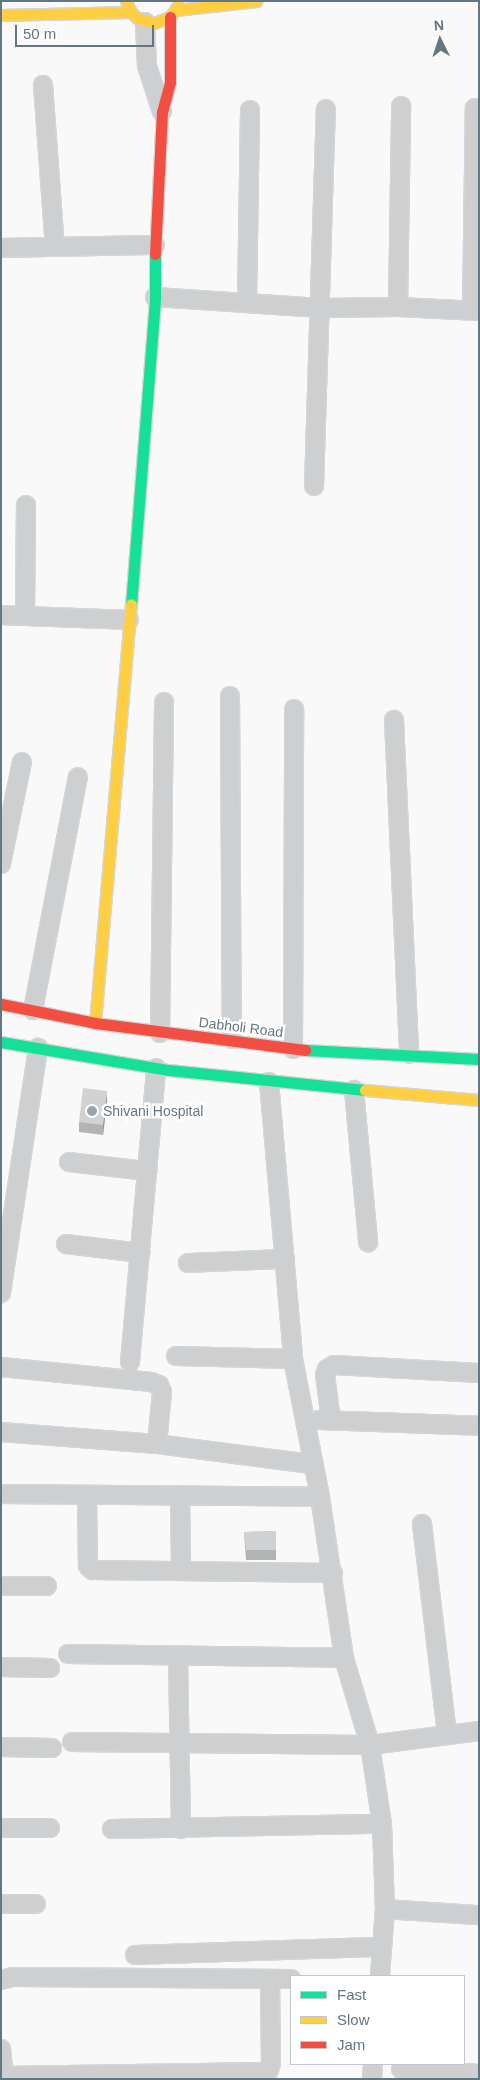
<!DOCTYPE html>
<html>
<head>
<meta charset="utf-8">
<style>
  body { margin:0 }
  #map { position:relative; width:480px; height:2080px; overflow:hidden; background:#f9f9f9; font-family:Arial,sans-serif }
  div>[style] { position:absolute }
  .roads { filter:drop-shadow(1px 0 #d5d6d7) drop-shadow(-1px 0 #d5d6d7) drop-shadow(0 1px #d5d6d7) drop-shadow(0 -1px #d5d6d7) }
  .street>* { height:18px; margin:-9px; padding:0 9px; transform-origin:9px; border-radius:9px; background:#cecfd0 }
  .fast>* { height:11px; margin:-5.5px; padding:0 5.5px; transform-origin:5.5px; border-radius:5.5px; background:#16e098 }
  .slow>* { height:11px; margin:-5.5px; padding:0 5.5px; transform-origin:5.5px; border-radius:5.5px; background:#ffcf43 }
  .jam>* { height:11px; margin:-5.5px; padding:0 5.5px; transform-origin:5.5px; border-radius:5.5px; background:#f24e42 }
  .wall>* { inset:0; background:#b3b5b5 }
  .shaded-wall>* { inset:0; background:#929394 }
  .building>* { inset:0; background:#d0d2d3 }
  .dots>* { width:14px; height:14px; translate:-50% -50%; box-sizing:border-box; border:2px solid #fff; border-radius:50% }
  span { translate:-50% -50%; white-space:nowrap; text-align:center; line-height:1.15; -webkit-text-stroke:5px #fff; paint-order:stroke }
  .street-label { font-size:14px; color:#657683 }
  .poi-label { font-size:14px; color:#657683 }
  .left { translate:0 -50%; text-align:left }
  .frame { position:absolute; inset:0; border:2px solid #657683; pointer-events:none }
  .legend { position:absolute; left:290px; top:1975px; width:175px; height:90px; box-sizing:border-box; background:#fff; border:1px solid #c1c8cd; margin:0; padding:6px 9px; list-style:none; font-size:15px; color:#657683 }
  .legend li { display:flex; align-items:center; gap:10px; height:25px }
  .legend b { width:25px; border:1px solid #c1c8cd }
  .north { position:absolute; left:415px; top:15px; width:50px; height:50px; -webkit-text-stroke:4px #fff; paint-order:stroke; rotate:356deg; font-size:14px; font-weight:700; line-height:20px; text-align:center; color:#657683 }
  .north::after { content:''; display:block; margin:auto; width:18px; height:22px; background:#657683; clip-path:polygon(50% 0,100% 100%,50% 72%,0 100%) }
  .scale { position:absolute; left:15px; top:25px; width:139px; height:22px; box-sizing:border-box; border:2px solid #657683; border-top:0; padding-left:6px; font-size:15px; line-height:18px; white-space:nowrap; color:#657683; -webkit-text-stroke:4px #fff; paint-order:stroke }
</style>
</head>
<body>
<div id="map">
  <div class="roads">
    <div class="street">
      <div style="left:145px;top:22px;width:44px;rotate:87.4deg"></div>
      <div style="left:147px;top:66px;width:48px;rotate:71.9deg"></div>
      <div style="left:43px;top:85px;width:162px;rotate:85.8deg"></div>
      <div style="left:1px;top:248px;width:154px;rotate:-1.1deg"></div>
      <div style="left:155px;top:297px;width:166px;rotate:3.8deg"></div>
      <div style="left:321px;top:308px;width:77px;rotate:-0.7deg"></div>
      <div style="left:398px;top:307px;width:81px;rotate:2.8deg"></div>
      <div style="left:247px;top:303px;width:193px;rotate:-89.1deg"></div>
      <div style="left:398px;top:307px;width:201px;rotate:-89.1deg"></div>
      <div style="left:472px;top:311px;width:203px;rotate:-89.2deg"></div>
      <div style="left:314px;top:486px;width:377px;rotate:-88.2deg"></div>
      <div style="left:1px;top:615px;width:128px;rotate:2.2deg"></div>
      <div style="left:25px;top:616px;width:111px;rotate:-89.5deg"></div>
      <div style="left:230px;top:696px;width:343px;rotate:89.7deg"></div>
      <div style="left:394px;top:720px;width:334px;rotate:87.4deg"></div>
      <div style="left:1px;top:864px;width:104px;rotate:-78.4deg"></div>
      <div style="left:33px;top:1010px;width:237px;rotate:-79.1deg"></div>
      <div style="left:160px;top:1033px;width:331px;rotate:-89.3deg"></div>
      <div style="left:293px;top:1049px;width:340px;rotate:-89.8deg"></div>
      <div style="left:269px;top:1082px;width:278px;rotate:85deg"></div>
      <div style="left:293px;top:1359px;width:141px;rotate:78.9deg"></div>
      <div style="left:320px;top:1497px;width:163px;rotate:81.5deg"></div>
      <div style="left:344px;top:1658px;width:91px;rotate:73.4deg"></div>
      <div style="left:370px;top:1745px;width:110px;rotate:-7.3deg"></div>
      <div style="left:354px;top:1090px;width:153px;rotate:84.7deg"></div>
      <div style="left:69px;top:1162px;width:79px;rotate:6.6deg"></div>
      <div style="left:66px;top:1244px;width:75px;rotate:6.9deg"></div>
      <div style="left:188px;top:1263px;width:97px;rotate:-2.4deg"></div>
      <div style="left:1px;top:1293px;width:248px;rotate:-81.4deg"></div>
      <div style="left:176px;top:1356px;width:117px;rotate:1.5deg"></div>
      <div style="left:130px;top:1362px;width:295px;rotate:-84.9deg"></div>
      <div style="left:1px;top:1367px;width:151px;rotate:5.7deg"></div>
      <div style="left:151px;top:1382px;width:9px;rotate:21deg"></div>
      <div style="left:159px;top:1385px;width:8px;rotate:67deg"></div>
      <div style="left:162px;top:1392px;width:52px;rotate:95.5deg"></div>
      <div style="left:319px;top:1420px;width:160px;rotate:2.1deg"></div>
      <div style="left:331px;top:1420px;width:45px;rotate:-97.6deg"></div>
      <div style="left:325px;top:1375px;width:6px;rotate:-72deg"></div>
      <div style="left:327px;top:1369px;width:8px;rotate:-30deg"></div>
      <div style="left:334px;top:1365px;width:145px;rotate:3.2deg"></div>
      <div style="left:1px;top:1432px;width:156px;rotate:4.4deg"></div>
      <div style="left:157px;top:1444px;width:156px;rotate:7.4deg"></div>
      <div style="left:1px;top:1494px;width:319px;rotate:0.5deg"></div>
      <div style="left:87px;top:1495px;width:71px;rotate:89.2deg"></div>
      <div style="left:88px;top:1566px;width:6px;rotate:45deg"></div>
      <div style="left:92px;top:1570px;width:241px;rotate:0.7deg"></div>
      <div style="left:180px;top:1495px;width:76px;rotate:89.2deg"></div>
      <div style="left:422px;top:1524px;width:212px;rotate:83.2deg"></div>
      <div style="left:1px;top:1586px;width:46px"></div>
      <div style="left:68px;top:1654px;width:276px;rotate:0.8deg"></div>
      <div style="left:178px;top:1656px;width:173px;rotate:89deg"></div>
      <div style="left:1px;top:1667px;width:49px;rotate:1.2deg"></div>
      <div style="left:72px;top:1742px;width:298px;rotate:0.6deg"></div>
      <div style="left:370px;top:1745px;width:80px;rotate:81.4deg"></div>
      <div style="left:382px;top:1824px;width:85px;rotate:88deg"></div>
      <div style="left:385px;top:1909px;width:67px;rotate:94.3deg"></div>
      <div style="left:1px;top:1747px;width:51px;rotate:1.1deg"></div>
      <div style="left:1px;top:1828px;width:49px"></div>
      <div style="left:112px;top:1829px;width:270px;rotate:-1.1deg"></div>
      <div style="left:1px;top:1904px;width:35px"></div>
      <div style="left:385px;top:1909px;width:94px;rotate:3.7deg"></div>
      <div style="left:135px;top:1955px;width:247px;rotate:-1.9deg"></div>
      <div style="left:1px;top:1980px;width:12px;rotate:-14deg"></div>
      <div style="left:13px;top:1977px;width:278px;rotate:0.4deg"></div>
      <div style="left:1px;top:2049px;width:27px;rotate:84deg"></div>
      <div style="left:401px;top:2069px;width:78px;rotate:3.7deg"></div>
      <div style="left:1px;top:2076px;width:262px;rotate:-0.9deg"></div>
      <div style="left:263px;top:2072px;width:6px;rotate:-18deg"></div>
      <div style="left:269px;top:2070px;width:7px;rotate:-74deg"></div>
      <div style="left:271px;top:2063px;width:84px;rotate:-90.7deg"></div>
      <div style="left:372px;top:2079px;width:15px;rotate:-86deg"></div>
    </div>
    <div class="fast">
      <div style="left:131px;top:605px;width:309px;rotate:-85.5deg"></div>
      <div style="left:155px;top:297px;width:43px;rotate:-90deg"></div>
      <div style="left:1px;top:1042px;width:170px;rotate:9.5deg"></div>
      <div style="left:169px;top:1070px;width:197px;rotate:5.8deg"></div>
      <div style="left:305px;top:1050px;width:174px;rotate:3deg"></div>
    </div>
    <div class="slow">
      <div style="left:126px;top:1px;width:12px;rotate:66deg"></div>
      <div style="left:131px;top:12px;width:8px;rotate:45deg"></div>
      <div style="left:137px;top:18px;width:18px;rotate:16deg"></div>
      <div style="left:154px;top:23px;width:17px;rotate:-21deg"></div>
      <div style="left:170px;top:17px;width:14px;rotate:-56deg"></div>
      <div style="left:176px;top:10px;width:81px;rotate:-6.3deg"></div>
      <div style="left:1px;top:15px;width:130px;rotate:-1.3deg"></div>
      <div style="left:95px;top:1023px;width:420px;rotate:-85.1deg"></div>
      <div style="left:365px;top:1090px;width:114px;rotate:5deg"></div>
    </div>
    <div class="jam">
      <div style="left:155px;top:254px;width:142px;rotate:-87.2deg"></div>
      <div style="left:162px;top:112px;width:31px;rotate:-75deg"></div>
      <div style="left:170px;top:82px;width:65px;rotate:-90deg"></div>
      <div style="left:1px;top:1004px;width:96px;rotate:11.4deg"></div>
      <div style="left:95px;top:1023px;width:212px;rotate:7.3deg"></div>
    </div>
  </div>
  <div class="wall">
    <div style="clip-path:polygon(107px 1101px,103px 1135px,79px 1132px,79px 1122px)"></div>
    <div style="clip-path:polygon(276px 1531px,276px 1560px,246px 1560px,244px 1532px)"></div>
  </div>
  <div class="shaded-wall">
    <div style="clip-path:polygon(107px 1091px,107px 1101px,103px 1135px,103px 1125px)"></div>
  </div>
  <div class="building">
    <div style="clip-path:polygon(83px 1088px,107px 1091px,103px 1125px,79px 1122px)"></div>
    <div style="clip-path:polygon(276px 1531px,276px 1550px,246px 1550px,244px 1532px)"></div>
  </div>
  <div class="dots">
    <div style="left:92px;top:1111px;background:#99a4ac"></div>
  </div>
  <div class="street-label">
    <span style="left:241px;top:1027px;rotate:7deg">Dabholi Road</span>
  </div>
  <div class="poi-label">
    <span class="left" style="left:103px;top:1111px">Shivani Hospital</span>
  </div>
  <div class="frame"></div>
  <ul class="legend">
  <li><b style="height:6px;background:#16e098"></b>Fast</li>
  <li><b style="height:6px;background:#ffcf43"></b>Slow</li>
  <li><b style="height:6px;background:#f24e42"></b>Jam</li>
  </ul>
  <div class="north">N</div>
  <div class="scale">50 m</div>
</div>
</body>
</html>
